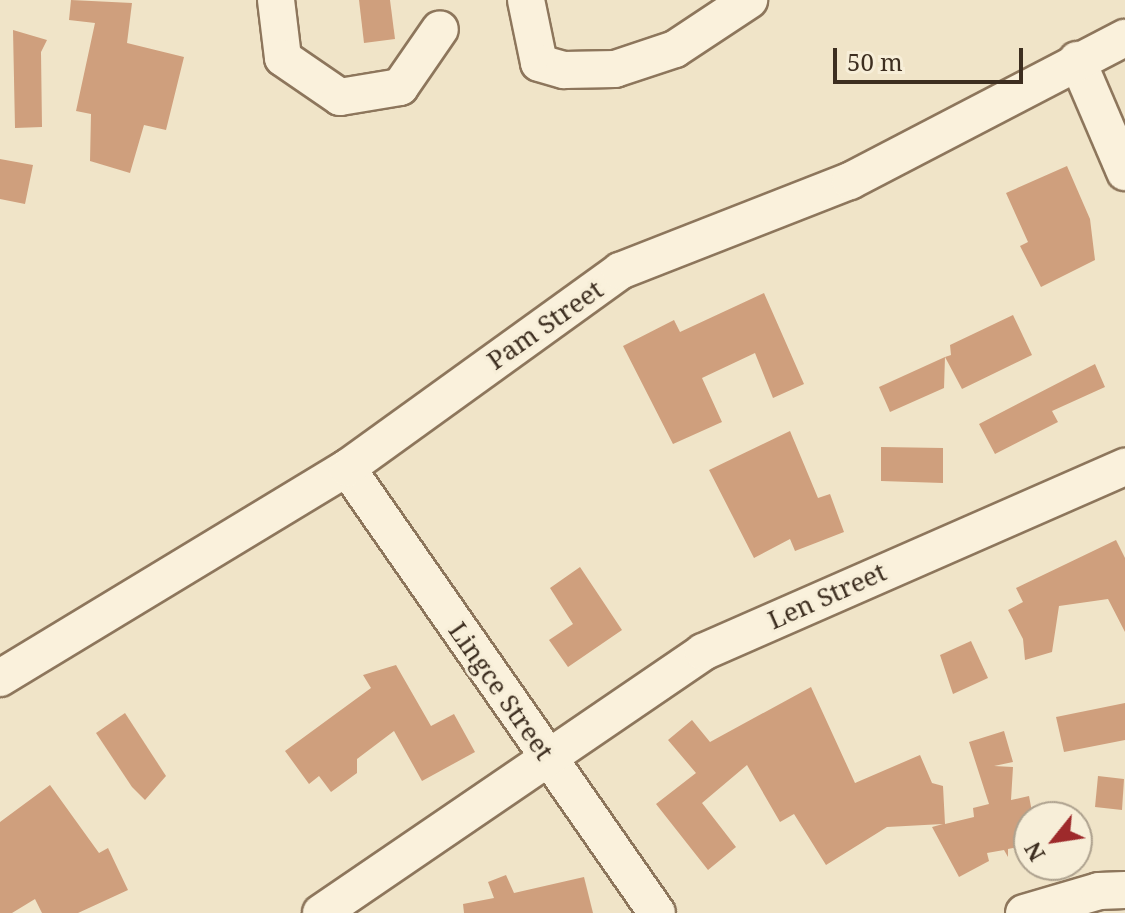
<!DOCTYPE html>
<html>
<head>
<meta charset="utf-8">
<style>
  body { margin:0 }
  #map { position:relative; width:1125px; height:913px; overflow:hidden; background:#f0e4c8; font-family:"Noto Serif",serif }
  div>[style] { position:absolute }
  .building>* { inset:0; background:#cf9f7d }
  .roads { filter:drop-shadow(2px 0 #8d765c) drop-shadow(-2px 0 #8d765c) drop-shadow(0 2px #8d765c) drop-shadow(0 -2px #8d765c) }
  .minor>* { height:36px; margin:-18px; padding:0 18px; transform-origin:18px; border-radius:18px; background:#faf1dc }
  span { translate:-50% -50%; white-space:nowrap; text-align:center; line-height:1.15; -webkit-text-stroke:6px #f7eed8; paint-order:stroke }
  .street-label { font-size:26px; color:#3d2e20 }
  .north { position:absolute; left:1013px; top:801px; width:80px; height:80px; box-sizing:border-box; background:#f7eed8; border:2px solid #ada18e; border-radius:50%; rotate:240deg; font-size:22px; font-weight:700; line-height:32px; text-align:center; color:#3d2e20 }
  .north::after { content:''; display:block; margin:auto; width:28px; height:36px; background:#9e2a2b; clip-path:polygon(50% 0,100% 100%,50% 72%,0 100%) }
  .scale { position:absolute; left:833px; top:48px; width:190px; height:36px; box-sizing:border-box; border:4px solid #3d2e20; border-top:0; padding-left:10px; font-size:24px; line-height:28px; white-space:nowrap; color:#3d2e20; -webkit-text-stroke:6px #f7eed8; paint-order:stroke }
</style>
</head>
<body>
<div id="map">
  <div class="building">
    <div style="clip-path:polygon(71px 0,132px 3px,127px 43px,184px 57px,166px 130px,144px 125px,130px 173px,90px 161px,91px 114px,76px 111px,95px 23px,69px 20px)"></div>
    <div style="clip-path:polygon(359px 0,390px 0,395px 39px,364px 43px)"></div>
    <div style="clip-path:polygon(13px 30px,47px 40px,41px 52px,42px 127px,15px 128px)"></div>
    <div style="clip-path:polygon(0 159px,33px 165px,25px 204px,0 199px)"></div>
    <div style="clip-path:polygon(1067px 166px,1090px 219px,1095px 260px,1041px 287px,1020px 246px,1028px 242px,1006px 193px)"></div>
    <div style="clip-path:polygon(764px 293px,804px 384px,773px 398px,755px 353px,702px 378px,722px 422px,673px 444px,623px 346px,674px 320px,680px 332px)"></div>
    <div style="clip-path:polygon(1013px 315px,1032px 355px,962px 389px,945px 357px,951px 355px,950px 345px)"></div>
    <div style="clip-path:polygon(945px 357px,944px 388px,890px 412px,879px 387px)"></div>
    <div style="clip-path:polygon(1095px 364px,1105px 387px,1052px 411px,1058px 422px,995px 454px,979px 424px)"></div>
    <div style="clip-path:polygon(790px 431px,818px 498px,830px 494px,844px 532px,795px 551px,790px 539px,754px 558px,709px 470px)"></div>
    <div style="clip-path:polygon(881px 447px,943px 448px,943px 483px,881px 481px)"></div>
    <div style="clip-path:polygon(1116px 540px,1125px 558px,1125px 632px,1108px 599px,1059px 606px,1052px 652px,1025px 660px,1023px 639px,1008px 610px,1023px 602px,1016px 588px)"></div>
    <div style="clip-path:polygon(580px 567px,622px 630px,568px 667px,549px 640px,573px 624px,550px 588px)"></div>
    <div style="clip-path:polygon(971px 641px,988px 678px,953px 694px,940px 655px)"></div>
    <div style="clip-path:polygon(396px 665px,431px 726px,454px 714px,475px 752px,422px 781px,394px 731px,357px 759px,357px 773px,331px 792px,319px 776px,309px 784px,285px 751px,371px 688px,363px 675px)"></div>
    <div style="clip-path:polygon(811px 687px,855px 783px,920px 755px,932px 783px,943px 786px,945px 824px,974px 817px,973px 808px,989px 804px,969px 742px,1004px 731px,1013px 762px,994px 766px,1013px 767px,1011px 800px,1029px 796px,1033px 817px,1029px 817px,1029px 845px,1008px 849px,1008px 857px,1004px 850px,987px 853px,989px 861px,959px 877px,932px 827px,943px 824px,887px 827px,826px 865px,794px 814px,780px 822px,747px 765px,702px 803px,736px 847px,708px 870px,656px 804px,696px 773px,668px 740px,692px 720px,710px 742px)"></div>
    <div style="clip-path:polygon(1125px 703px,1125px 740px,1064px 752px,1056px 717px)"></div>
    <div style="clip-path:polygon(125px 713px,166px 776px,145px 800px,132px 787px,96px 733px)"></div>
    <div style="clip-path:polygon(1098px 776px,1124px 779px,1122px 810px,1095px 807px)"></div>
    <div style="clip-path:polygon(50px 785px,99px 853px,108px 848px,128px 890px,78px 913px,42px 913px,35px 899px,12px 913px,0 913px,0 822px)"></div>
    <div style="clip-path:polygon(506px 875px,514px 893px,584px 877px,593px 913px,464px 913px,463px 904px,494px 898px,488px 882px)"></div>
  </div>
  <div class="roads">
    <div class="minor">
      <div style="left:276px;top:0;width:58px;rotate:83.1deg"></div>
      <div style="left:283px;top:58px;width:69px;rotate:34.4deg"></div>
      <div style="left:340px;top:97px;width:61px;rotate:-9.5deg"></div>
      <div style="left:400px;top:87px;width:70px;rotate:-55.4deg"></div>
      <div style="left:526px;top:0;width:64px;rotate:78.3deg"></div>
      <div style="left:539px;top:63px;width:26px;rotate:16deg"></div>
      <div style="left:564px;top:70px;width:51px;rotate:-1.1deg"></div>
      <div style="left:615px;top:69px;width:63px;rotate:-18.4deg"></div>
      <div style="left:675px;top:49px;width:89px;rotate:-33.5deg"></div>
      <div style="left:1077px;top:60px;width:122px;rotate:66.8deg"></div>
      <div style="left:347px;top:468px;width:542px;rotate:55.14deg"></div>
      <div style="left:0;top:678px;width:406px;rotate:-31.2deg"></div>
      <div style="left:347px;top:468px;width:337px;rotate:-35.8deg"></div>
      <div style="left:620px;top:271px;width:247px;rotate:-21.4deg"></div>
      <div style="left:850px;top:181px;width:310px;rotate:-27.5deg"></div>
      <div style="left:321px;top:913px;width:463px;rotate:-34.3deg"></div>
      <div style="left:703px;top:652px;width:461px;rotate:-23.7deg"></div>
      <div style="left:1024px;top:913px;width:78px;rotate:-16.3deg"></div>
      <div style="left:1099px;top:891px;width:26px;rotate:-2deg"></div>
    </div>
  </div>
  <div class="street-label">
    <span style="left:545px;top:325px;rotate:-35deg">Pam Street</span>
    <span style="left:827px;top:596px;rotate:-24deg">Len Street</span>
    <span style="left:501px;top:691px;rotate:55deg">Lingce Street</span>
  </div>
  <div class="north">N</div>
  <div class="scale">50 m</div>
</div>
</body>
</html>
